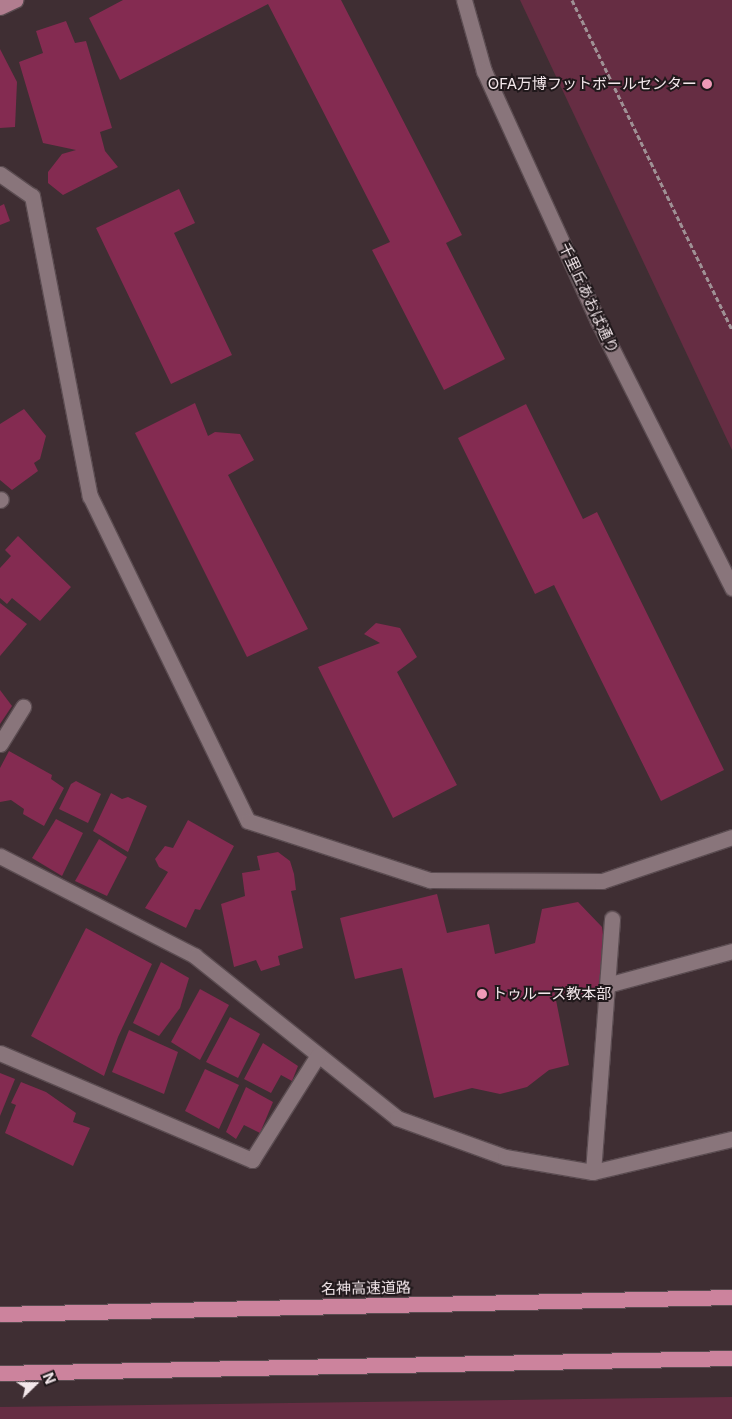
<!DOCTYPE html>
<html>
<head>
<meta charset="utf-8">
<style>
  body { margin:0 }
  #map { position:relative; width:732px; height:1419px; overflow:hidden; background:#3f2e33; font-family:Inter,"Noto Sans JP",sans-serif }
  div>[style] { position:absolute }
  .green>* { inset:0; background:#662d43 }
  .building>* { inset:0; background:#842b51 }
  .path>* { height:3px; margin-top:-1.5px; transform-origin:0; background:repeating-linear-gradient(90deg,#9f9195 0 5px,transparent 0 7.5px) }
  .roads { filter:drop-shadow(1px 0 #5b4c51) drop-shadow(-1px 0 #5b4c51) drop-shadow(0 1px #5b4c51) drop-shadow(0 -1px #5b4c51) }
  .street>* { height:15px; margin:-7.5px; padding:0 7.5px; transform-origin:7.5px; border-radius:7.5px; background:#89757b }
  .secondary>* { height:15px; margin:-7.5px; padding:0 7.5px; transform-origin:7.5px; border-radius:7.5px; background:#89757b }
  .primary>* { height:15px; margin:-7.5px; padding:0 7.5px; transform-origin:7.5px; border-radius:7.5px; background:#b17d8f }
  .highway>* { height:15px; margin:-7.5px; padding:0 7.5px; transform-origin:7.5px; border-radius:7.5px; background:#cc839d }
  .dots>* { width:14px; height:14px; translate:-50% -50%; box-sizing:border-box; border:2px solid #20181b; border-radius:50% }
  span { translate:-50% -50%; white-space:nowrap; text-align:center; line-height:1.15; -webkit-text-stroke:4px #20181b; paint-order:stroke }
  .poi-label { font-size:15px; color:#f3e7eb }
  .right { translate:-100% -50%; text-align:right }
  .left { translate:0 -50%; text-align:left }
  .street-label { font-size:15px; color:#f3e7eb }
  .north { position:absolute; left:10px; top:1359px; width:50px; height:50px; -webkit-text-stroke:4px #20181b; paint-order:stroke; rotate:68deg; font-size:14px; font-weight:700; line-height:20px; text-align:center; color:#f3e7eb }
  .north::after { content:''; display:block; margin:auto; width:18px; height:22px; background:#f3e7eb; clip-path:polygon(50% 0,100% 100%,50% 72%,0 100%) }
</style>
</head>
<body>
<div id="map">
  <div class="green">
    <div style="clip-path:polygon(520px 0,732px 0,732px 450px)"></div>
    <div style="clip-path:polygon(732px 1397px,732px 1419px,0 1419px,0 1407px)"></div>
  </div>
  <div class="building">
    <div style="clip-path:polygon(123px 0,341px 0,462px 235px,446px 243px,505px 359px,444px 390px,372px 250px,390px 242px,268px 4px,120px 80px,89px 18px)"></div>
    <div style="clip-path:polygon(66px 21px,75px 43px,86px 41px,112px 128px,100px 132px,105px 151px,118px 167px,63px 195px,48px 183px,48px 172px,62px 154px,76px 150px,43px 143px,19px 62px,43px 53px,36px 31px)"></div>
    <div style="clip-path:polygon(0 49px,17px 82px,15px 127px,0 128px)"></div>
    <div style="clip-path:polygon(179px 189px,195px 223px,174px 233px,232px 355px,171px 384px,96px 228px)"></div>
    <div style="clip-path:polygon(4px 204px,10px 221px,0 225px,0 206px)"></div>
    <div style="clip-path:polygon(195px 403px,208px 436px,215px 432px,240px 434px,254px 460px,228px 475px,308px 629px,247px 657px,135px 433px)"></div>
    <div style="clip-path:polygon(526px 404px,583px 519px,597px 512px,724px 770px,661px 801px,554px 585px,535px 594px,458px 438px)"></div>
    <div style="clip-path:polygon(24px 409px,46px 436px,40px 459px,34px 463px,38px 471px,12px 490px,0 480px,0 424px)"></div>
    <div style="clip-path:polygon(18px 536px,71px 587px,40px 621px,12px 598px,7px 604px,0 598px,0 568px,11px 556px,5px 550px)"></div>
    <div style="clip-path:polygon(0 603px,27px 624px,0 656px)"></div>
    <div style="clip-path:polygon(376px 623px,400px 628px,417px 657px,397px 672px,457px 785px,393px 818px,318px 667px,380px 643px,364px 634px)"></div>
    <div style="clip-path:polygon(0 690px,12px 706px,0 724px)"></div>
    <div style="clip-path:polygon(9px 751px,52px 775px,51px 779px,64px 788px,44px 826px,23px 814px,24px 809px,11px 800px,0 802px,0 768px)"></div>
    <div style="clip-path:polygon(76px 781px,101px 794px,88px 823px,59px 809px,71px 784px)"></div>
    <div style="clip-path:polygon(111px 793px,122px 799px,128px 797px,147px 806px,128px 852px,93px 831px)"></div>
    <div style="clip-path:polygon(56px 819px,83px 833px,62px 876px,32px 858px)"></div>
    <div style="clip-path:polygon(188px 820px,234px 846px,200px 910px,195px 909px,186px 928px,145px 908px,168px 872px,159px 867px,155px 859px,165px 846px,173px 848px)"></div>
    <div style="clip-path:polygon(99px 839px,127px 857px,107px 896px,75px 881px)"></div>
    <div style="clip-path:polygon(278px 852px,290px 861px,294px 874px,296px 890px,291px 891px,303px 948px,278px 956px,280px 965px,261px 971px,256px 960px,234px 967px,221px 904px,245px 896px,242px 873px,260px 870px,257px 856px)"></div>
    <div style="clip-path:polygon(437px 894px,447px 933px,489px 924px,495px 954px,535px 943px,542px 909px,578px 902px,602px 927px,607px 964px,597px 990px,565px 999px,553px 985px,569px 1065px,549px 1070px,527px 1087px,500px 1094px,472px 1088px,434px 1098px,402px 968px,355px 979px,340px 918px)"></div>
    <div style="clip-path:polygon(86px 928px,152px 964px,118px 1037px,104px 1076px,31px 1036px)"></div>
    <div style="clip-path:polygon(161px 962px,189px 978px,180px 1008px,159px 1036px,133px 1023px)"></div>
    <div style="clip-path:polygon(200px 989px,229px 1005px,200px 1060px,171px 1042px)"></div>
    <div style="clip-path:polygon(230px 1017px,260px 1034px,238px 1078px,206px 1062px)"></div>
    <div style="clip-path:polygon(129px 1030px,178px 1052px,164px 1094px,112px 1072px)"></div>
    <div style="clip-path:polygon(263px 1043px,298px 1066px,292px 1081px,281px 1075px,271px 1093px,244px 1079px)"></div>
    <div style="clip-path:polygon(205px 1069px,239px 1085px,219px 1129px,185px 1111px)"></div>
    <div style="clip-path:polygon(0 1073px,15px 1079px,0 1116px)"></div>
    <div style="clip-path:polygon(21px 1082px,46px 1092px,76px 1113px,73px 1122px,90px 1128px,73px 1166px,5px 1133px,16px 1105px,11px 1103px)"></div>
    <div style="clip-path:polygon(246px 1087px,273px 1102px,260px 1133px,244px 1125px,236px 1139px,226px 1132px)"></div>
  </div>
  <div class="path">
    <div style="left:572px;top:0;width:366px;rotate:64.1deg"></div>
  </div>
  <div class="roads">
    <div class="street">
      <div style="left:0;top:174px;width:39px;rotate:35deg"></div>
      <div style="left:32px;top:196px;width:306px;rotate:79.1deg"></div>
      <div style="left:90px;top:496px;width:361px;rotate:64.1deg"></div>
      <div style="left:248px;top:821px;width:191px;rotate:18deg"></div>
      <div style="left:430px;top:880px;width:172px;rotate:0.3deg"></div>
      <div style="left:602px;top:881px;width:137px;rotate:-18.7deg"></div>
      <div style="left:0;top:500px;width:1px;rotate:-45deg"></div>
      <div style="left:0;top:744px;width:44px;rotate:-58.1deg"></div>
      <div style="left:0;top:856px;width:219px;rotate:27.1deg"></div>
      <div style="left:195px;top:956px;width:259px;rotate:38.7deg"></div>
      <div style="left:397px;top:1118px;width:115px;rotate:19.9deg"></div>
      <div style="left:505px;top:1157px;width:89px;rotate:9.7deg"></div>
      <div style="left:593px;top:1172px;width:143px;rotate:-13.4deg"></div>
      <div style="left:607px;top:985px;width:130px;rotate:-15.2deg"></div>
      <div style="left:0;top:1053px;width:274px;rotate:23deg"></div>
      <div style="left:252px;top:1160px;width:124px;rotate:-57.8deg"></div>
      <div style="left:593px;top:1172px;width:254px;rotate:-85.7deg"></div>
    </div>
    <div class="secondary">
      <div style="left:464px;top:0;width:74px;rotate:74.3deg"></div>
      <div style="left:484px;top:71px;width:275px;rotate:65.5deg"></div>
      <div style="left:598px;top:321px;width:299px;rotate:63.3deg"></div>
    </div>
    <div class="primary">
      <div style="left:0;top:7px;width:17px;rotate:-25deg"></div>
    </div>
    <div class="highway">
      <div style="left:0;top:1314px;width:732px;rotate:-1.33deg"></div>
      <div style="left:0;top:1373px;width:732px;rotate:-1.17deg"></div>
    </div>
  </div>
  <div class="dots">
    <div style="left:707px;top:84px;background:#ef9ab8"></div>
    <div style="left:482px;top:994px;background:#ef9ab8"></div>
  </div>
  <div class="poi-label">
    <span class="right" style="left:697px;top:84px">OFA万博フットボールセンター</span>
    <span class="left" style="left:492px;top:994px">トゥルース教本部</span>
  </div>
  <div class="street-label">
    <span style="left:589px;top:298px;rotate:65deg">千里丘あおば通り</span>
    <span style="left:366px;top:1288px;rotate:-1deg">名神高速道路</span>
  </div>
  <div class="north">N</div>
</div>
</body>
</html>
